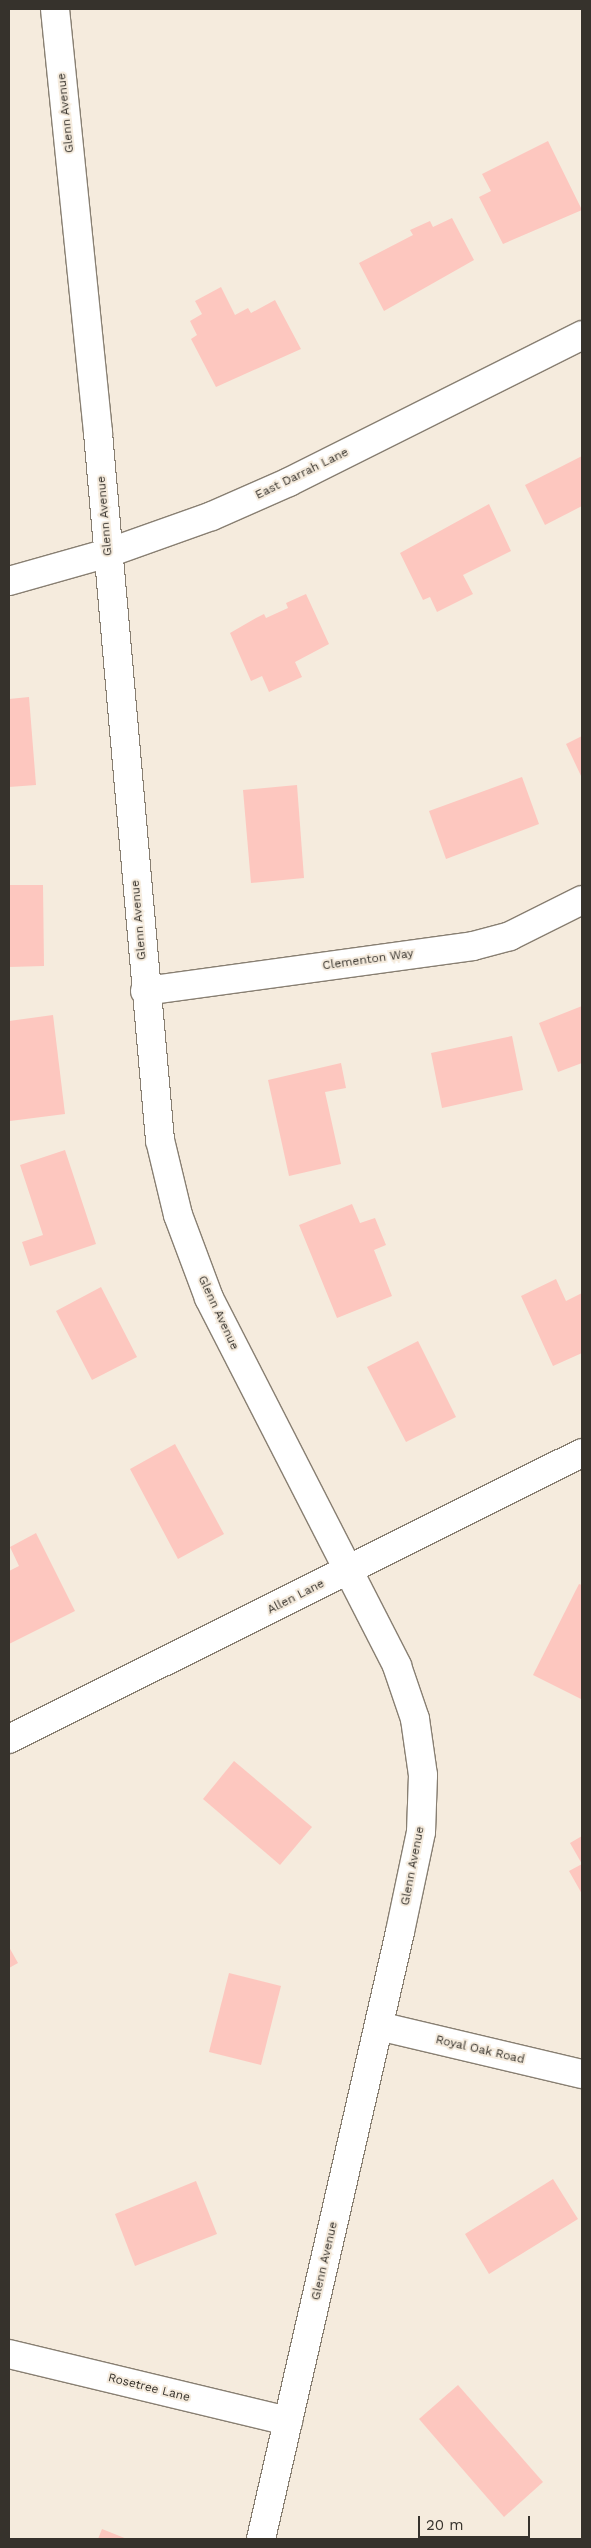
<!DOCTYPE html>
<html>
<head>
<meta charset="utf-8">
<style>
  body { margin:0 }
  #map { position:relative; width:591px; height:2548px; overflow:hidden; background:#f5ebdd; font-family:"Work Sans",sans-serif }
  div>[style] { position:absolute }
  .building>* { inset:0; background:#fdc7bf }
  .roads { filter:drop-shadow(1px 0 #887f72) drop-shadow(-1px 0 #887f72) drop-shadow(0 1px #887f72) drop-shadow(0 -1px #887f72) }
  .minor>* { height:28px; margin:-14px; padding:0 14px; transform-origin:14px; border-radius:14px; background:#fff }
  span { translate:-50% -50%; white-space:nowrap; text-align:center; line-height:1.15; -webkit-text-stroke:4px #f5ebdd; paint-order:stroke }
  .street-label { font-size:12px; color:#36322c }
  .frame { position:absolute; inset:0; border:10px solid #36322c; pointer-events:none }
  .scale { position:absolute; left:418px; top:2516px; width:112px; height:22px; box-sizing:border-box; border:2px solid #36322c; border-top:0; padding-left:6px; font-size:15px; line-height:18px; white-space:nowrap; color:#36322c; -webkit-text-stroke:4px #f5ebdd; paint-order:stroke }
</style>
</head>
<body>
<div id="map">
  <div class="building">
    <div style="clip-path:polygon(548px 141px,582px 210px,503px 244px,479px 197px,491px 191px,482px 174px)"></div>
    <div style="clip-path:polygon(452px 218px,474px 260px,384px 311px,359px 263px,413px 235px,410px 230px,430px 221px,433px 227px)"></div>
    <div style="clip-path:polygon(221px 287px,235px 315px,248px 308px,251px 313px,275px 300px,301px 349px,216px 387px,191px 339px,197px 335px,190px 321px,202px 314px,195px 301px)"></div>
    <div style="clip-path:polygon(582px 456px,582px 506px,545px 525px,525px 485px)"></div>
    <div style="clip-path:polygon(489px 504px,511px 551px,463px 575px,473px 594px,437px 612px,430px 597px,423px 600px,400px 553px)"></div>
    <div style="clip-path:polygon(306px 594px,329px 644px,295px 662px,302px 677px,269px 692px,262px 676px,251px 681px,230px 633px,256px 618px,264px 614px,266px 618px,288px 608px,286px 603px)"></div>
    <div style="clip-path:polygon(29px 697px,36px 785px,9px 787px,9px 699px)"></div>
    <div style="clip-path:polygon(582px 736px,582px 778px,566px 744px)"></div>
    <div style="clip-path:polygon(522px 777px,539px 824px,446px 859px,429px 811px)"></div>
    <div style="clip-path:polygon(297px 785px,304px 878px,251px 883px,243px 790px)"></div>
    <div style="clip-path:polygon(9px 885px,43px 885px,44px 966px,9px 967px)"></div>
    <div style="clip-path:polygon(582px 1006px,582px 1063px,558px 1072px,539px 1023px)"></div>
    <div style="clip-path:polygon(53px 1015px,65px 1114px,10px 1121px,9px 1021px)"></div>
    <div style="clip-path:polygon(512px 1036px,523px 1090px,442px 1108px,431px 1053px)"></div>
    <div style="clip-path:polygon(341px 1063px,346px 1088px,325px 1092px,341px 1164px,289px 1176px,268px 1080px)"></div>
    <div style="clip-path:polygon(65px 1150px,96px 1244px,30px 1266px,22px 1242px,43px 1235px,20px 1165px)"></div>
    <div style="clip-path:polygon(352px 1204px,360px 1223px,375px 1218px,386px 1245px,374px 1250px,392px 1296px,337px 1318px,299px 1225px)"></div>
    <div style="clip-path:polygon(556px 1279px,566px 1301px,582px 1293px,582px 1353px,553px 1366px,521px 1296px)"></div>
    <div style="clip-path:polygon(101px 1287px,137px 1357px,92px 1380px,56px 1311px)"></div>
    <div style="clip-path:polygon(418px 1341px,456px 1417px,406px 1442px,367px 1367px)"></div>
    <div style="clip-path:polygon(175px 1444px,224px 1534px,178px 1559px,130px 1469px)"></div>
    <div style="clip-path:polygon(36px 1533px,75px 1611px,9px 1644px,9px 1571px,19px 1566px,10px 1547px)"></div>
    <div style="clip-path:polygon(579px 1584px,582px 1585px,581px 1699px,533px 1675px)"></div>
    <div style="clip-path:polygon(234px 1761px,312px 1827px,280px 1865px,203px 1799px)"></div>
    <div style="clip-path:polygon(582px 1836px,582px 1894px,569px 1871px,582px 1864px,570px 1843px)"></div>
    <div style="clip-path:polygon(9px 1947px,18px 1963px,9px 1968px)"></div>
    <div style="clip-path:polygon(229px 1973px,281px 1986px,261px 2065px,209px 2052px)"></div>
    <div style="clip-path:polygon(553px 2179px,578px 2219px,489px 2274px,465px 2234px)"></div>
    <div style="clip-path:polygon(196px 2181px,217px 2234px,135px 2266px,115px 2214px)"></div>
    <div style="clip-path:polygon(458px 2385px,543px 2482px,504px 2517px,419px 2419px)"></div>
    <div style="clip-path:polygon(102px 2529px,127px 2539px,98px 2539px)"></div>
  </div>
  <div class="roads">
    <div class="minor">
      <div style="left:55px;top:9px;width:426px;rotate:84.2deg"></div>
      <div style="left:98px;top:433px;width:710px;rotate:84.99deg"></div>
      <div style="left:160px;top:1140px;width:77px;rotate:76.5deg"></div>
      <div style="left:178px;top:1215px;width:89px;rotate:69.5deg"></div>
      <div style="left:209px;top:1298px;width:413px;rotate:62.9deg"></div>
      <div style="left:397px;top:1666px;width:56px;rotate:71.2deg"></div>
      <div style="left:415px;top:1719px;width:57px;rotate:81.9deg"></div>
      <div style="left:423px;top:1775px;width:57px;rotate:92deg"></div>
      <div style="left:421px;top:1832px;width:102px;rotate:101.9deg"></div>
      <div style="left:400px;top:1932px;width:623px;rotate:102.9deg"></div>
      <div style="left:9px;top:581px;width:103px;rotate:-15.8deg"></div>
      <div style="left:108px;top:553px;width:110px;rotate:-19.6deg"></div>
      <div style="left:212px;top:516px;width:84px;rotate:-23.8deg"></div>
      <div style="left:289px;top:482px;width:328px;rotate:-26.6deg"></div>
      <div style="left:145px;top:991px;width:331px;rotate:-7.8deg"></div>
      <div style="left:473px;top:946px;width:38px;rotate:-15deg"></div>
      <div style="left:510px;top:936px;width:80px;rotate:-26.6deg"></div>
      <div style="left:9px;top:1739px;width:640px;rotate:-26.53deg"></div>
      <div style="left:379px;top:2026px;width:209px;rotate:13.3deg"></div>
      <div style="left:9px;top:2354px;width:287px;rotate:13.5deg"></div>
    </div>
  </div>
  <div class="street-label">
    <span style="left:66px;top:113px;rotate:-96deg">Glenn Avenue</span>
    <span style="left:302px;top:474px;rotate:-26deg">East Darrah Lane</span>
    <span style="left:105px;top:516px;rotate:-95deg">Glenn Avenue</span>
    <span style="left:139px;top:920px;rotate:-95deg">Glenn Avenue</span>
    <span style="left:368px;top:960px;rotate:-8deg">Clementon Way</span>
    <span style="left:218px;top:1313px;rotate:65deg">Glenn Avenue</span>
    <span style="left:296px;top:1597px;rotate:-27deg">Allen Lane</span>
    <span style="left:413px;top:1866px;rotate:-79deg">Glenn Avenue</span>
    <span style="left:480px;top:2050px;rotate:13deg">Royal Oak Road</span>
    <span style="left:325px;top:2261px;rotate:-77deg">Glenn Avenue</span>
    <span style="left:149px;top:2388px;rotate:14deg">Rosetree Lane</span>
  </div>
  <div class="frame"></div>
  <div class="scale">20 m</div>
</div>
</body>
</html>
